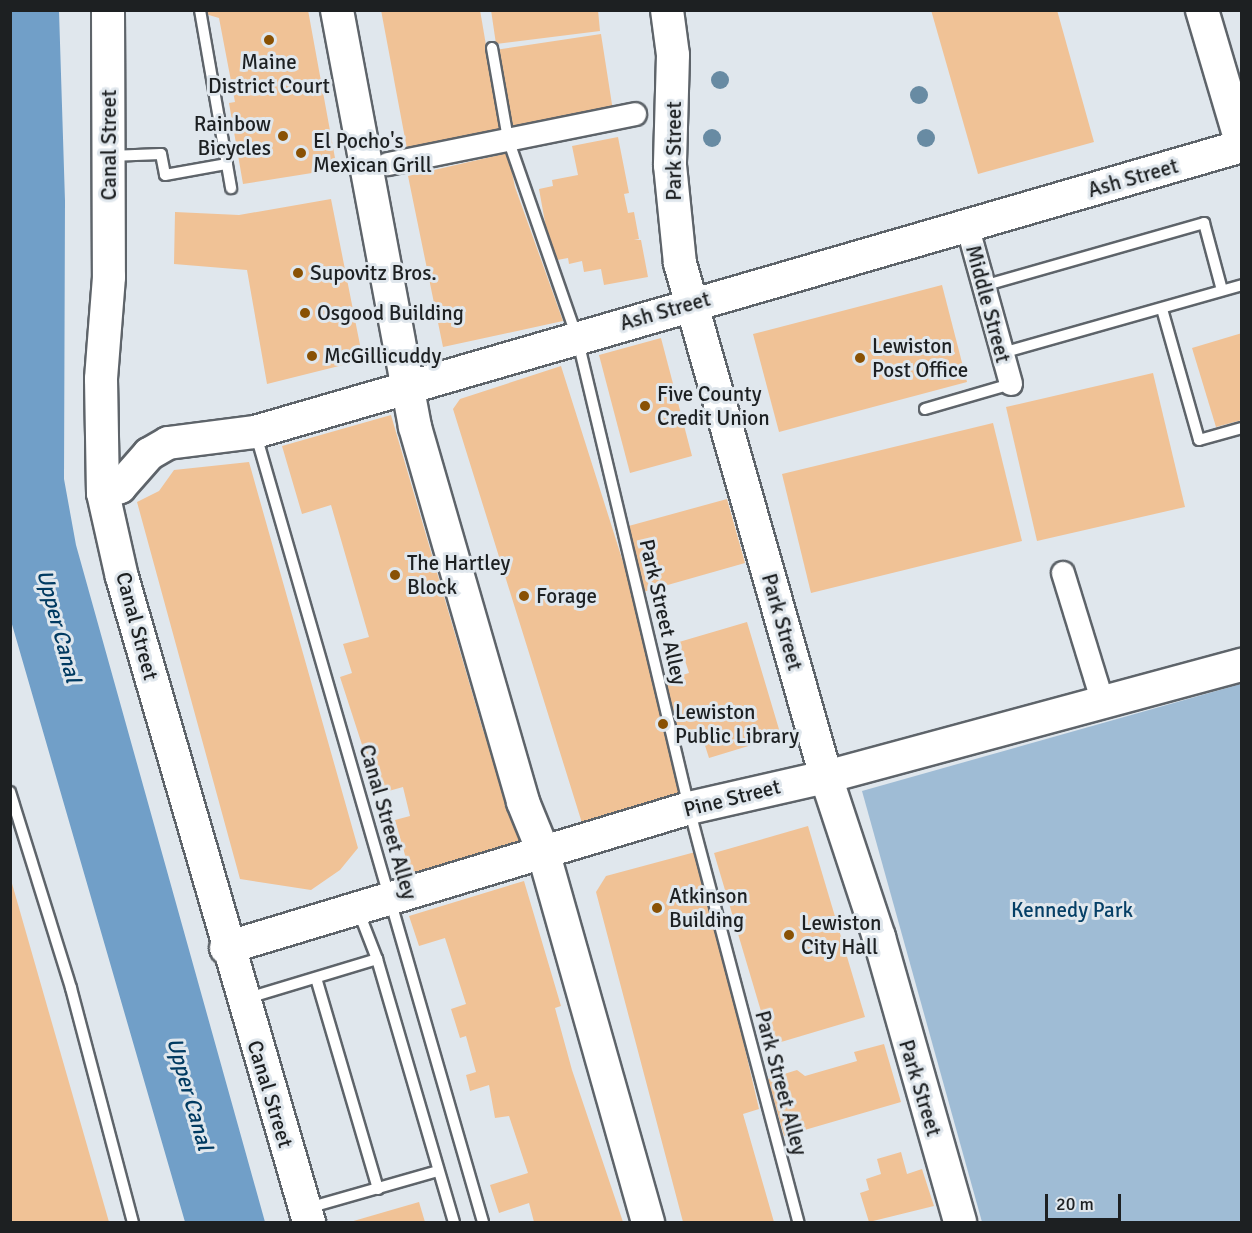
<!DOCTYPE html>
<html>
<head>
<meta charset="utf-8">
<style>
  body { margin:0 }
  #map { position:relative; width:1252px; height:1233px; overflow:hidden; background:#e0e7ed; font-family:Signika,sans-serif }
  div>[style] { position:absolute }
  .green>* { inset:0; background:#9fbcd5 }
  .water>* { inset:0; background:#719fc8 }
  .building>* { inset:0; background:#f0c296 }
  .roads { filter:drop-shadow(2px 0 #5e646a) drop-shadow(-2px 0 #5e646a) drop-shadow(0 2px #5e646a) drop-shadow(0 -2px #5e646a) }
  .lane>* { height:10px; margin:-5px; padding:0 5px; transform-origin:5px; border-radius:5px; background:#fff }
  .street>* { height:22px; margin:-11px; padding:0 11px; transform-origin:11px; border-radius:11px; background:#fff }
  .secondary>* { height:32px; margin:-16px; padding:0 16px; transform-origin:16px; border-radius:16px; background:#fff }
  .trees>* { width:18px; height:18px; margin:-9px; border-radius:50%; background:#688ba3 }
  .dots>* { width:16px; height:16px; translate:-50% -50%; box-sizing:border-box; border:3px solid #e0e7ed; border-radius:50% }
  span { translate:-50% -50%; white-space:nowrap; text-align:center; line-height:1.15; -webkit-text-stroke:6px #e0e7ed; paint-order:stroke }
  .poi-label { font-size:21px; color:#1d2022 }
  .right { translate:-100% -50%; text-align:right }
  .left { translate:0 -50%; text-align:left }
  .street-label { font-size:21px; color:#1d2022 }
  .park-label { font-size:21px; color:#053f66 }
  .water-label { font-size:22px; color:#003a61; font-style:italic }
  .frame { position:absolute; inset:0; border:12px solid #1d2022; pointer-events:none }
  .scale { position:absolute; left:1045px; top:1194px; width:76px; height:27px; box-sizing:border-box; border:3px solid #1d2022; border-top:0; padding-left:8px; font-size:18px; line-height:21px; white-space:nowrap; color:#1d2022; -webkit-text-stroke:4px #e0e7ed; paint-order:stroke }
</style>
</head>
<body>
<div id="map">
  <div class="green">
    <div style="clip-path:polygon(1241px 684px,1241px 1222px,982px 1222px,862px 791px)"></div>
  </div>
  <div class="water">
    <div style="clip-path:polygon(10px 11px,59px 11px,65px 201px,64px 479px,76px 545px,265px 1222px,185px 1222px,11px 621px)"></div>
  </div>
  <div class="building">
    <div style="clip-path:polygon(192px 10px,308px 10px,337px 169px,243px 184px,229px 103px,235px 102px,219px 18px)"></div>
    <div style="clip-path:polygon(381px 10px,480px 10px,501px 133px,407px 149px)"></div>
    <div style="clip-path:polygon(491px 10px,598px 10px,600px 31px,496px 44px)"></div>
    <div style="clip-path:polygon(931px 10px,1057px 10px,1094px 142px,978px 174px)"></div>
    <div style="clip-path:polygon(601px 34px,613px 111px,509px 129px,495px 50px)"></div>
    <div style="clip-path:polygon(618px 137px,629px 193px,624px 194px,628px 213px,634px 212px,639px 239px,634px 240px,641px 240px,648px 277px,604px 285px,601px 269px,584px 272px,582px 261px,569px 264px,568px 258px,552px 261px,539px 189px,553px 186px,552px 180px,578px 175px,572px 146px)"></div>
    <div style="clip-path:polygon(508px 153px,515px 187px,563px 321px,443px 347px,408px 176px)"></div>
    <div style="clip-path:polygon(331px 199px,363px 360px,267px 384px,247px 270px,174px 264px,175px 212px,239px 215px)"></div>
    <div style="clip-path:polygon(942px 285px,967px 382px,779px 432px,753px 334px)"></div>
    <div style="clip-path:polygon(1242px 333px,1242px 420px,1216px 427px,1192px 348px)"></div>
    <div style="clip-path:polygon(661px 338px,692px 456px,630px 473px,599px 355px)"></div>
    <div style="clip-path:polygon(561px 366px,661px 682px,689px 673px,679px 642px,747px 622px,781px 736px,709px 758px,701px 733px,675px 741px,693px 794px,597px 824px,582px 823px,453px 409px,460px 399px)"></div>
    <div style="clip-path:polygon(1153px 373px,1185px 507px,1037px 541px,1006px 407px)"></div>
    <div style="clip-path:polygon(391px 415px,483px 730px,531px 849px,413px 883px,395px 820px,410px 816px,403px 787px,378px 794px,340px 677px,352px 673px,343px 644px,369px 637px,331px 505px,302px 514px,282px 446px)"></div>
    <div style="clip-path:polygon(993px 423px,1022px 541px,811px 593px,782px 474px)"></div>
    <div style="clip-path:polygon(249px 462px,358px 848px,340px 870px,311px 890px,240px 879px,137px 502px,159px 491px,174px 470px)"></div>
    <div style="clip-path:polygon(727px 499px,745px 563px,643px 592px,625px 527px)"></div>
    <div style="clip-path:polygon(808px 826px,865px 1017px,771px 1045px,714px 853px)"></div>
    <div style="clip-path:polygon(699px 851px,759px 1109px,743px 1114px,774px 1222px,683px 1222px,596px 892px,606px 876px)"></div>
    <div style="clip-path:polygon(11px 880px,109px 1222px,10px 1222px)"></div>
    <div style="clip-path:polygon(524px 881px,561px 1006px,555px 1008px,572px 1070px,623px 1222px,534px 1222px,529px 1203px,499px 1213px,490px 1185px,528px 1173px,509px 1116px,495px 1118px,489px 1085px,470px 1091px,466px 1075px,476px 1072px,466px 1036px,460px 1038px,451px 1009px,466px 1004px,445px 938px,419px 946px,409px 916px)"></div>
    <div style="clip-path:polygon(884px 1044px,901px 1102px,784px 1136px,768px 1079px,797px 1070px,805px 1076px,857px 1061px,854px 1052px)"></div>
    <div style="clip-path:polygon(901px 1152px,907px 1174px,922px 1169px,934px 1206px,869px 1222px,860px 1193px,869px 1190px,866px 1179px,881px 1174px,877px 1159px)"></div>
    <div style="clip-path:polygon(419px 1202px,425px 1222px,350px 1222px)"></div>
  </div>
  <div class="roads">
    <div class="lane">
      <div style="left:200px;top:10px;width:181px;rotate:80.1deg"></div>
      <div style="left:492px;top:48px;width:92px;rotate:80deg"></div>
      <div style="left:508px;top:139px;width:210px;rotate:70.8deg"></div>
      <div style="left:577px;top:337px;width:484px;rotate:76.6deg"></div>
      <div style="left:689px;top:808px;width:428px;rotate:75.2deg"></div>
      <div style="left:110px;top:156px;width:51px;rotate:-2.2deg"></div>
      <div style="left:161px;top:154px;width:21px;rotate:79deg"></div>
      <div style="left:165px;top:175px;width:63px;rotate:-10.1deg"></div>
      <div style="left:983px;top:286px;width:230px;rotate:-15.9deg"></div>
      <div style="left:1204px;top:223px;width:69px;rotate:75deg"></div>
      <div style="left:1162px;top:309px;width:136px;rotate:74.2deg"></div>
      <div style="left:1199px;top:440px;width:45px;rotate:-15.6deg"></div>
      <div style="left:1002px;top:353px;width:249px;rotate:-15.8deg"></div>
      <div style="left:925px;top:409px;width:90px;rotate:-16.2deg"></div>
      <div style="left:256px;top:435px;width:819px;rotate:73.91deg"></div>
      <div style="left:10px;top:792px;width:205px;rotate:72.7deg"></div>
      <div style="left:71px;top:988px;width:242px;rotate:75.2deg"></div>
      <div style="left:358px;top:910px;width:53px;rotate:68.8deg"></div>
      <div style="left:377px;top:959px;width:274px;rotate:73.7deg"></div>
      <div style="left:316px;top:978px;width:220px;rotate:73.6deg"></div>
      <div style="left:248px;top:998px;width:135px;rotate:-16.8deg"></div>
      <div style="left:308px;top:1208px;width:135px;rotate:-15.9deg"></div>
    </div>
    <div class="street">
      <div style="left:388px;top:164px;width:252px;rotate:-11.4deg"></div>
      <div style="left:967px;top:225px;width:165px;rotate:74.5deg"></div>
      <div style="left:1063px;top:573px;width:136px;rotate:72.9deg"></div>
    </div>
    <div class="secondary">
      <div style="left:108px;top:10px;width:267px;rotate:89.8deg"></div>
      <div style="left:109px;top:277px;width:102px;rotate:94.5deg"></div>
      <div style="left:101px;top:379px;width:114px;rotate:89deg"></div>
      <div style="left:103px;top:493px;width:86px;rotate:77.3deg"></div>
      <div style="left:122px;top:577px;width:672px;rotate:73.83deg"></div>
      <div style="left:337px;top:10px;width:424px;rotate:79.4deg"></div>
      <div style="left:415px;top:427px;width:390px;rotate:73.9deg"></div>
      <div style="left:523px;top:802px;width:53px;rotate:67.8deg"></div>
      <div style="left:543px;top:851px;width:386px;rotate:74.2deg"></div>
      <div style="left:667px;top:10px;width:45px;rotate:82.4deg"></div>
      <div style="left:673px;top:55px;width:110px;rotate:91.6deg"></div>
      <div style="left:670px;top:165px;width:99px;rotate:84.2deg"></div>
      <div style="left:680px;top:263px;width:534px;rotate:74.14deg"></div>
      <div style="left:826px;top:777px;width:169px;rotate:71.7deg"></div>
      <div style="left:879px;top:937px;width:296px;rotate:74.1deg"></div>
      <div style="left:1202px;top:10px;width:141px;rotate:73.5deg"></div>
      <div style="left:103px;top:493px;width:18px;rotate:-19deg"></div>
      <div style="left:120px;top:487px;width:44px;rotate:-48.7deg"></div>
      <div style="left:149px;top:454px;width:22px;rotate:-30deg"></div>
      <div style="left:168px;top:443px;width:88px;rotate:-7.2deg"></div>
      <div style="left:255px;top:432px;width:1028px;rotate:-16.16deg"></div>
      <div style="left:226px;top:948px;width:484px;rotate:-16.8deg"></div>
      <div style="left:689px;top:808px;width:140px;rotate:-12.8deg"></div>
      <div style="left:826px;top:777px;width:431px;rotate:-15.1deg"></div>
    </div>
  </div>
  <div class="trees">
    <div style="left:720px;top:80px"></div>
    <div style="left:919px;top:95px"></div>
    <div style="left:712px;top:138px"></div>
    <div style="left:926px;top:138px"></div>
  </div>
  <div class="dots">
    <div style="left:269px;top:40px;background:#895104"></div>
    <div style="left:283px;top:136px;background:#895104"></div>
    <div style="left:301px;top:153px;background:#895104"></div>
    <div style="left:298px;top:273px;background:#895104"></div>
    <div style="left:305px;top:313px;background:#895104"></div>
    <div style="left:312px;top:356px;background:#895104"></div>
    <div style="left:860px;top:358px;background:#895104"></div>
    <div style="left:645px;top:406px;background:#895104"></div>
    <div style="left:395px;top:575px;background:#895104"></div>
    <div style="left:524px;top:596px;background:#895104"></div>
    <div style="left:663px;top:724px;background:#895104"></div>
    <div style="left:657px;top:908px;background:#895104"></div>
    <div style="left:789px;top:935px;background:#895104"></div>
  </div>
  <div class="poi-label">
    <span style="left:269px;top:74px">Maine<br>District Court</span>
    <span class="right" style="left:271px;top:136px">Rainbow<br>Bicycles</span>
    <span class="left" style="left:313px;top:153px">El Pocho's<br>Mexican Grill</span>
    <span class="left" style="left:310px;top:273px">Supovitz Bros.</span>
    <span class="left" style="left:317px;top:313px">Osgood Building</span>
    <span class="left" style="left:872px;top:358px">Lewiston<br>Post Office</span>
    <span class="left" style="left:324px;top:356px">McGillicuddy</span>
    <span class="left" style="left:657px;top:406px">Five County<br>Credit Union</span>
    <span class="left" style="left:407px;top:575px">The Hartley<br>Block</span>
    <span class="left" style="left:536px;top:596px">Forage</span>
    <span class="left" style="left:675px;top:724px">Lewiston<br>Public Library</span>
    <span class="left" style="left:669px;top:908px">Atkinson<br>Building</span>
    <span class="left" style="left:801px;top:935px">Lewiston<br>City Hall</span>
  </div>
  <div class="street-label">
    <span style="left:109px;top:145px;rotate:-90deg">Canal Street</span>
    <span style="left:674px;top:151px;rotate:-90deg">Park Street</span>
    <span style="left:1133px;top:178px;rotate:-16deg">Ash Street</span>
    <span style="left:988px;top:304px;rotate:75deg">Middle Street</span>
    <span style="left:665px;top:311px;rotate:-16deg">Ash Street</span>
    <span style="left:663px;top:612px;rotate:77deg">Park Street Alley</span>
    <span style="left:782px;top:622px;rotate:74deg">Park Street</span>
    <span style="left:137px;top:626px;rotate:75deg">Canal Street</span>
    <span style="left:732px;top:798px;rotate:-14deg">Pine Street</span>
    <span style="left:388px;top:822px;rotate:74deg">Canal Street Alley</span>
    <span style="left:781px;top:1083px;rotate:75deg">Park Street Alley</span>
    <span style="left:920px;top:1088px;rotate:73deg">Park Street</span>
    <span style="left:270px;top:1094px;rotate:73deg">Canal Street</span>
  </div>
  <div class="park-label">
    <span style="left:1072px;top:910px">Kennedy Park</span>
  </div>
  <div class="water-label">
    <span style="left:59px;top:626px;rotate:75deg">Upper Canal</span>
    <span style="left:190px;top:1094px;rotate:74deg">Upper Canal</span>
  </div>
  <div class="frame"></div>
  <div class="scale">20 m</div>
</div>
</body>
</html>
